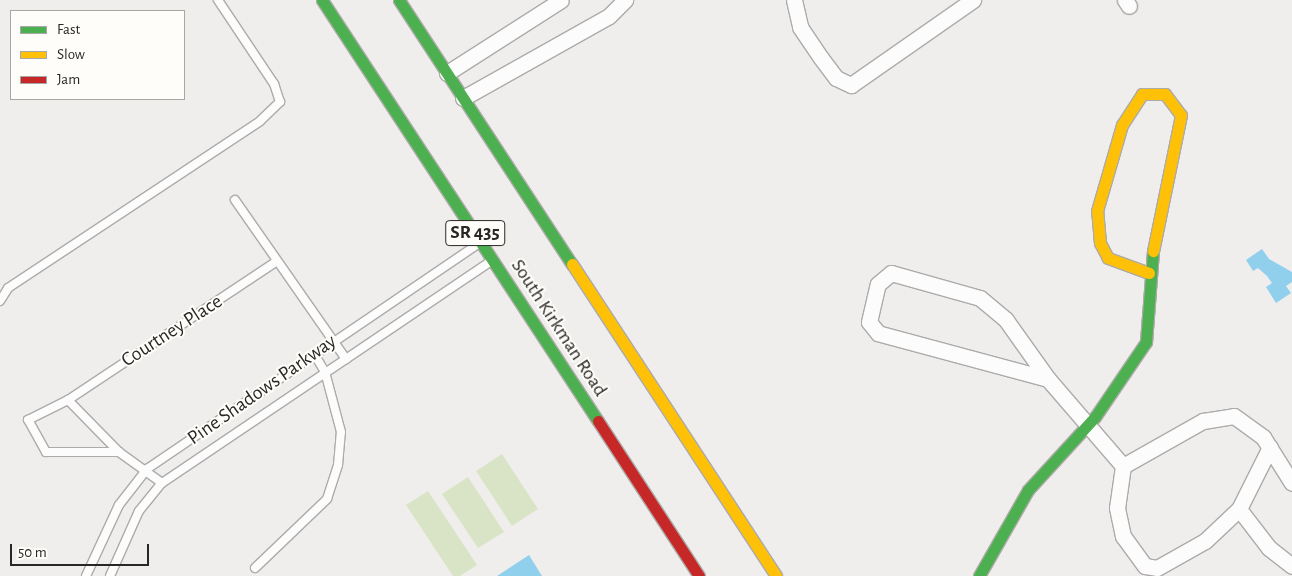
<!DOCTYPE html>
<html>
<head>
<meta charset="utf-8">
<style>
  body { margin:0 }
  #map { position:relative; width:1292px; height:576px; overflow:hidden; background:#f0eeec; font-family:"Alegreya Sans",sans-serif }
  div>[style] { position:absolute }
  .green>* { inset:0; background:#d9e4c7 }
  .water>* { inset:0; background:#91d0ed }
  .roads { filter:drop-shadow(1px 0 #adaba9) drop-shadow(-1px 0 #adaba9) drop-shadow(0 1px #adaba9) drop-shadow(0 -1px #adaba9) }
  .lane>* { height:8px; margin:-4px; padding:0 4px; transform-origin:4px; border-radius:4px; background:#fdfcfc }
  .street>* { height:15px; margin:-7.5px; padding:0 7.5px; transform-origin:7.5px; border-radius:7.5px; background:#fdfcfc }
  .fast>* { height:11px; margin:-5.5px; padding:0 5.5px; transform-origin:5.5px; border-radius:5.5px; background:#4caf50 }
  .slow>* { height:11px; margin:-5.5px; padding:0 5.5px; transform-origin:5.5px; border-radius:5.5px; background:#ffc107 }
  .jam>* { height:11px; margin:-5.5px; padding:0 5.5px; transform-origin:5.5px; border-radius:5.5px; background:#c62828 }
  span { translate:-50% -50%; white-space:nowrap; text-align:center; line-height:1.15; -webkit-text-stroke:4px #fffdfa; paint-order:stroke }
  .shield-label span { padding:1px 4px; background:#fffdfa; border:1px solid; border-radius:4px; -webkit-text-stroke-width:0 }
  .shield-label { font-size:19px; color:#282725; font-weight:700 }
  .street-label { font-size:20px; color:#282725 }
  .legend { position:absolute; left:10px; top:10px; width:175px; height:90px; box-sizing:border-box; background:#fffdfa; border:1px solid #a9a7a5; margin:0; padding:6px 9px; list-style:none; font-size:15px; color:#282725 }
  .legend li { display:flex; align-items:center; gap:10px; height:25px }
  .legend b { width:25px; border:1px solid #a9a7a5 }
  .scale { position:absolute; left:10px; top:544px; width:139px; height:22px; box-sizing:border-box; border:2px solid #282725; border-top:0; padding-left:6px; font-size:15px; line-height:18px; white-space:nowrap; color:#282725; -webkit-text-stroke:4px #fffdfa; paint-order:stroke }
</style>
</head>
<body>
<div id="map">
  <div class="green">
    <div style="clip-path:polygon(502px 454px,538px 509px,512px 526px,476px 471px)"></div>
    <div style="clip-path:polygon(468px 477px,504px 532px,478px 548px,442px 494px)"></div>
    <div style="clip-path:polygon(428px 491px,477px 565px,460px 576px,453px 576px,406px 505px)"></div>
  </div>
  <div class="water">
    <div style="clip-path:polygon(1262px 249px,1269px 259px,1292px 272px,1292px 282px,1286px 286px,1291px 293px,1276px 303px,1266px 287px,1272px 283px,1267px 276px,1258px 268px,1253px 271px,1246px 260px)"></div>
    <div style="clip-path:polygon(529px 555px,542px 576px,497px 576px)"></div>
  </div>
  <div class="roads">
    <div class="lane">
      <div style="left:235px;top:200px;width:194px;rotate:55.1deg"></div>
      <div style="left:0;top:301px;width:15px;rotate:-58deg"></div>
      <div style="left:8px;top:288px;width:302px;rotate:-33.5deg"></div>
      <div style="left:260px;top:121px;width:28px;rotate:-44deg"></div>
      <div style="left:280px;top:102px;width:19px;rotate:-108deg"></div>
      <div style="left:274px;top:84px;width:101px;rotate:-123.7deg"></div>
      <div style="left:68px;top:400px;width:73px;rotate:45.6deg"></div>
      <div style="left:119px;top:452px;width:53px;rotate:35.8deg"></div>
      <div style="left:119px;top:452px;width:73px;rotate:180deg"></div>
      <div style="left:46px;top:452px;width:37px;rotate:-119deg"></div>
      <div style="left:28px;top:420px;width:45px;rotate:-26.6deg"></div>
      <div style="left:68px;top:400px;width:250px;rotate:-33.6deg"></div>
      <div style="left:255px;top:568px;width:100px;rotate:-43.8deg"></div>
      <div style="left:327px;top:499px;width:36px;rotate:-72deg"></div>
      <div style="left:338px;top:465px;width:33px;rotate:-85deg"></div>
      <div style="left:341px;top:432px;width:62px;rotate:-104.9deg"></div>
      <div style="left:325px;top:372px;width:21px;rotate:-121deg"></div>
      <div style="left:86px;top:576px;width:78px;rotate:-65.1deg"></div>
      <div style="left:119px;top:505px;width:46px;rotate:-52.1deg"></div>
      <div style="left:147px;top:469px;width:402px;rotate:-34.2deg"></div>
      <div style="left:110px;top:576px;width:71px;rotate:-66deg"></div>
      <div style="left:139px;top:511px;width:36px;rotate:-51deg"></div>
      <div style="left:162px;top:483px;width:396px;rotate:-34deg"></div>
    </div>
    <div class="street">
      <div style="left:794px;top:0;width:28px;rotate:77deg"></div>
      <div style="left:800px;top:27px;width:37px;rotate:56deg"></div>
      <div style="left:821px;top:58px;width:25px;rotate:53deg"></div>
      <div style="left:836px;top:78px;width:17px;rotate:25deg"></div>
      <div style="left:851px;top:85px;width:149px;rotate:-34.9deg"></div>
      <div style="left:1125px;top:0;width:7px;rotate:56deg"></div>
      <div style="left:447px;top:73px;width:135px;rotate:-32.6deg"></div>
      <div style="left:463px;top:98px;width:167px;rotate:-29.3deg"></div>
      <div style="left:609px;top:16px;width:23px;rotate:-45deg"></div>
      <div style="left:1048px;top:379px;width:176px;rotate:-164.9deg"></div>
      <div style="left:878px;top:333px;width:14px;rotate:-129deg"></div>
      <div style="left:869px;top:322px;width:39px;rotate:-77deg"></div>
      <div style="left:878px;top:284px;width:17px;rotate:-40deg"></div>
      <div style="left:891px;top:273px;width:92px;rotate:15.7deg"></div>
      <div style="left:980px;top:298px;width:34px;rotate:40deg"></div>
      <div style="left:1006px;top:320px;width:72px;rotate:54.6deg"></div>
      <div style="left:1048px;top:379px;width:115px;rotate:49.2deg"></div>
      <div style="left:1123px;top:466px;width:92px;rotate:-29.4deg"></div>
      <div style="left:1203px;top:421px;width:31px;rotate:-9deg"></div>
      <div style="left:1234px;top:416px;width:36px;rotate:36deg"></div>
      <div style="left:1263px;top:437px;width:54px;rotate:57.8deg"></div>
      <div style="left:1123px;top:466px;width:42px;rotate:98.1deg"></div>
      <div style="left:1117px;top:508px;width:29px;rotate:78deg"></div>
      <div style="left:1123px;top:536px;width:37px;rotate:54deg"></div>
      <div style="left:1145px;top:566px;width:12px;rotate:9deg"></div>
      <div style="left:1157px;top:568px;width:55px;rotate:-29.4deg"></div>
      <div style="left:1205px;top:541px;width:47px;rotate:-43.3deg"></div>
      <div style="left:1239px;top:509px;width:69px;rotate:-63.4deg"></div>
      <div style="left:1239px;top:509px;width:49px;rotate:52.4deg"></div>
      <div style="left:1269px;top:548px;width:29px;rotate:38deg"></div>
    </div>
    <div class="fast">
      <div style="left:322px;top:0;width:503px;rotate:56.75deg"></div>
      <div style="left:399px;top:0;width:316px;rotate:56.8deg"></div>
      <div style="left:979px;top:576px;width:99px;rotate:-60.3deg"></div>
      <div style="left:1028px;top:490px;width:99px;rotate:-47.5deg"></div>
      <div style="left:1095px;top:417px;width:91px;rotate:-55.8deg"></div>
      <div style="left:1146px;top:342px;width:91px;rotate:-85.6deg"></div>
    </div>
    <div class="slow">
      <div style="left:572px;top:264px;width:373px;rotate:56.8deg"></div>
      <div style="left:1149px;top:273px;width:44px;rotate:-159.9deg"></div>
      <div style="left:1108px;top:258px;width:17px;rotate:-118deg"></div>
      <div style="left:1100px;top:243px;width:32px;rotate:-95deg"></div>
      <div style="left:1097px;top:211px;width:90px;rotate:-73.8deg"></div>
      <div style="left:1122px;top:125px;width:37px;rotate:-57deg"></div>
      <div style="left:1142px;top:94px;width:23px"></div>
      <div style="left:1165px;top:94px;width:26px;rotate:53deg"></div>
      <div style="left:1181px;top:115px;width:139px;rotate:101.6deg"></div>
    </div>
    <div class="jam">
      <div style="left:598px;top:421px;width:185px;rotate:56.9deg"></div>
    </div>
  </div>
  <div class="shield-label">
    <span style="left:475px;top:233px">SR 435</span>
  </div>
  <div class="street-label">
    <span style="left:559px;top:328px;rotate:57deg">South Kirkman Road</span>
    <span style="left:172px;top:331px;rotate:-33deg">Courtney Place</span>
    <span style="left:262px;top:390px;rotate:-35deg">Pine Shadows Parkway</span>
  </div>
  <ul class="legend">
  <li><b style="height:6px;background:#4caf50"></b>Fast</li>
  <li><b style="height:6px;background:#ffc107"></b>Slow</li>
  <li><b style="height:6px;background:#c62828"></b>Jam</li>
  </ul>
  <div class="scale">50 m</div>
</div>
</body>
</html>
